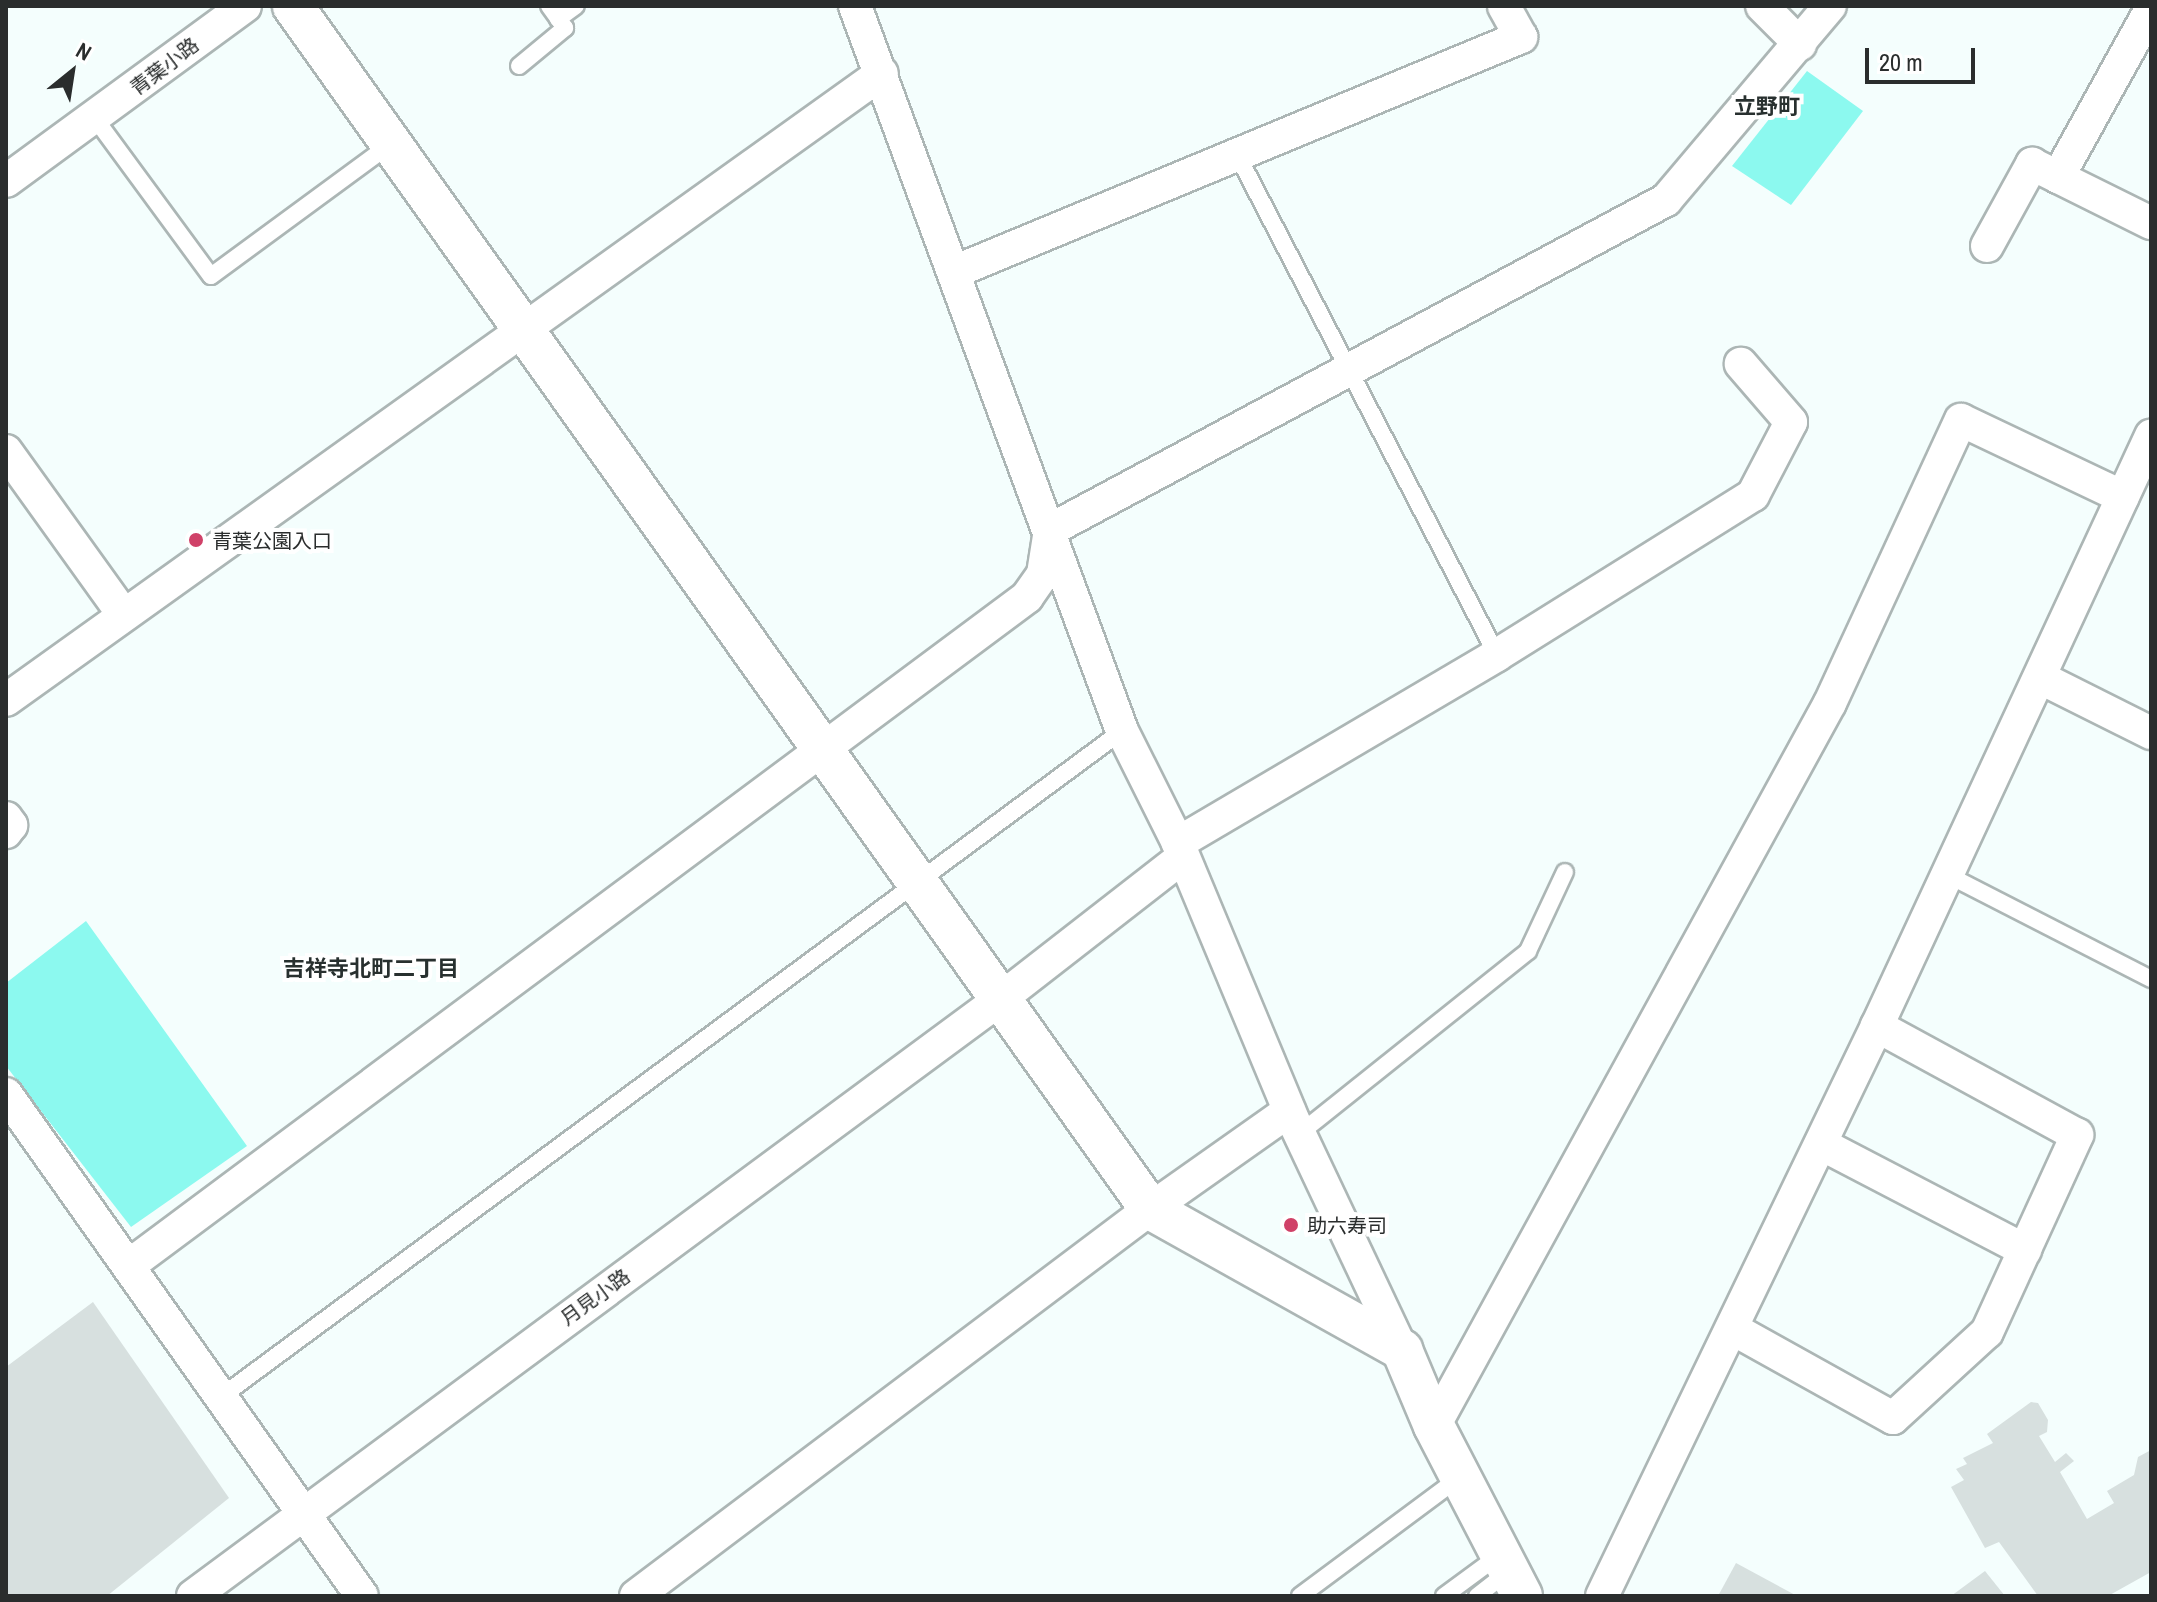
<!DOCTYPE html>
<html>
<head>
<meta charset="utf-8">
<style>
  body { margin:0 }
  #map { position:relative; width:2157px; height:1602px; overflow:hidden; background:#f4fefd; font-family:"Archivo Narrow","Noto Sans JP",sans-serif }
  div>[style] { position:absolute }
  .green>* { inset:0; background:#8cf9ef }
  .building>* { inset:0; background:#d7e0df }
  .roads { filter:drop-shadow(2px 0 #acb6b5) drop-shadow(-2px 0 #acb6b5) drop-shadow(0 2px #acb6b5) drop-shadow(0 -2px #acb6b5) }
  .service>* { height:16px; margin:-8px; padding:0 8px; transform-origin:8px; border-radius:8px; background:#fff }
  .minor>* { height:32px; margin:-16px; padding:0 16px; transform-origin:16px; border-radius:16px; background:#fff }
  .tertiary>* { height:40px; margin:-20px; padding:0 20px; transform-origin:20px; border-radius:20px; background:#fff }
  .dots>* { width:22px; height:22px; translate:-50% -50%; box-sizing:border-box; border:4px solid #fff; border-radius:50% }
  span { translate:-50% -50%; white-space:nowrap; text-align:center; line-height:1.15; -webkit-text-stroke:8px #fff; paint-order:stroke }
  .street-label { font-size:20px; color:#2a2d2d }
  .poi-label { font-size:20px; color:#2a2d2d }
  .left { translate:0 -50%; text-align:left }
  .neighbourhood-label { font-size:22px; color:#28302f; font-weight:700 }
  .frame { position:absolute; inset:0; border:8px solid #2a2d2d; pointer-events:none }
  .north { position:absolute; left:32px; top:32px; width:80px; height:80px; -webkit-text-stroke:6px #fff; paint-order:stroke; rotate:30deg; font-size:22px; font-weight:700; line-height:32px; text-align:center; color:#2a2d2d }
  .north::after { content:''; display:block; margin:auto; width:28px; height:36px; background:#2a2d2d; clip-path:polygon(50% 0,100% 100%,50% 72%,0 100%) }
  .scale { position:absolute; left:1865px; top:48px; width:110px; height:36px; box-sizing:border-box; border:4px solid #2a2d2d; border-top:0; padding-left:10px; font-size:24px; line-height:28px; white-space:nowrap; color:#2a2d2d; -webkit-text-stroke:6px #fff; paint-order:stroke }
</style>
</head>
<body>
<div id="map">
  <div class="green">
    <div style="clip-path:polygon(1807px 71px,1863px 111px,1791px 205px,1732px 166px)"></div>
    <div style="clip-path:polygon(86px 921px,247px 1146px,131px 1227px,6px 1066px,6px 983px)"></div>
  </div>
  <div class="building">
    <div style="clip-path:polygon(93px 1302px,229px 1498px,107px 1596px,6px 1596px,6px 1367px)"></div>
    <div style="clip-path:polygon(2031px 1402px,2038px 1403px,2048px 1420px,2047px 1432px,2039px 1436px,2055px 1462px,2066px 1453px,2074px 1461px,2060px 1472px,2087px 1519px,2114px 1503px,2107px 1491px,2134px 1475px,2138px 1457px,2151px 1450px,2151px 1572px,2108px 1596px,2038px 1596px,1999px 1542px,1985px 1548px,1951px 1487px,1964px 1480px,1956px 1469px,1967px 1464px,1963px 1458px,1993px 1443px,1987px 1434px)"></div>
    <div style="clip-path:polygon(1736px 1563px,1797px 1596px,1718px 1596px)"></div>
    <div style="clip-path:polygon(1985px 1571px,2005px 1596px,1951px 1596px)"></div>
  </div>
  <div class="roads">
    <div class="service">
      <div style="left:558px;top:19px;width:22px;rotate:-36deg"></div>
      <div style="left:519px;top:66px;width:60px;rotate:-39.6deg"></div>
      <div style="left:565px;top:28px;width:27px;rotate:-126deg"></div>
      <div style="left:94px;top:117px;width:197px;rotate:53.7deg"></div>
      <div style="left:211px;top:276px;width:220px;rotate:-36.3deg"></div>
      <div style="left:1239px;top:158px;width:560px;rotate:62.57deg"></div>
      <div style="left:1948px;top:875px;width:228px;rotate:27.1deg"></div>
      <div style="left:1299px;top:1134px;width:293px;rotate:-38.6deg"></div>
      <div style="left:1528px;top:951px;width:87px;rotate:-64.9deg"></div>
      <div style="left:222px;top:1396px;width:1119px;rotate:-36.46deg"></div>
      <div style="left:1300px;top:1596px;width:198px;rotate:-36.6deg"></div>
      <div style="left:1444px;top:1596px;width:71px;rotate:-36.4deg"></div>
      <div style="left:1477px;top:1596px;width:39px;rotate:-38deg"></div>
    </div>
    <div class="minor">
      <div style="left:855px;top:6px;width:773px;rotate:69.78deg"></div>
      <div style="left:1122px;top:731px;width:125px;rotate:63.4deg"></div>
      <div style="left:1178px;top:843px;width:302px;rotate:67.4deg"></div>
      <div style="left:1294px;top:1122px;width:252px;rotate:64.7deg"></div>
      <div style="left:1762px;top:6px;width:54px;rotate:45deg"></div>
      <div style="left:2058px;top:177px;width:192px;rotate:-61deg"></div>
      <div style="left:6px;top:181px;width:296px;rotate:-36.2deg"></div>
      <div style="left:1987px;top:246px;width:94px;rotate:-61.2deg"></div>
      <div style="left:2032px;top:164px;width:133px;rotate:26.4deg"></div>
      <div style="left:954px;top:272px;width:614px;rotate:-22.51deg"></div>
      <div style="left:1521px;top:37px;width:35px;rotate:-119deg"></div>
      <div style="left:6px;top:451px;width:202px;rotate:54.3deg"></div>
      <div style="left:2041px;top:678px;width:123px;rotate:26.6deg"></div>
      <div style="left:6px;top:700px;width:1077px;rotate:-35.59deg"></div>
      <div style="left:6px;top:818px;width:9px;rotate:54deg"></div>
      <div style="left:11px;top:825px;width:9px;rotate:126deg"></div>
      <div style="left:1178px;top:843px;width:370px;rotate:-30.5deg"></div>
      <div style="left:1497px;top:655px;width:302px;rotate:-32deg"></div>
      <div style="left:1753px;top:495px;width:82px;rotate:-62.5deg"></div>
      <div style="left:1791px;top:422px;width:77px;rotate:-130.8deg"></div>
      <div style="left:6px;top:1094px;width:615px;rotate:54.66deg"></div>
      <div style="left:1821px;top:1144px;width:230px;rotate:27.5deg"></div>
      <div style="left:131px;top:1264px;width:1117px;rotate:-36.66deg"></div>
      <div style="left:1027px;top:597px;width:28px;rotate:-55deg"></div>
      <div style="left:1043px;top:574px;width:45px;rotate:-81deg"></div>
      <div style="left:1050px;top:530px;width:699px;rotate:-28.18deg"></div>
      <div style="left:1666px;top:200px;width:254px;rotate:-49.8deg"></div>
      <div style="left:1733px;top:1329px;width:183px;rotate:29.1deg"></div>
      <div style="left:1893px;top:1418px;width:127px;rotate:-42.5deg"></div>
      <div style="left:1987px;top:1332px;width:217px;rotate:-65.4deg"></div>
      <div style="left:2077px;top:1135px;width:228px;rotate:-151.4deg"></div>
      <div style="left:1434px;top:1426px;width:824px;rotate:-61.29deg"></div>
      <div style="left:1830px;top:703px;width:312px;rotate:-65.2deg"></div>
      <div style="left:1961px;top:420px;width:179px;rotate:25.4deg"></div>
      <div style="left:193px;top:1596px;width:1002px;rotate:-36.48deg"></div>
      <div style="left:999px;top:1000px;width:233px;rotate:-37.9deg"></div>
      <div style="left:636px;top:1596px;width:643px;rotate:-36.98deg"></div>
      <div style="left:1150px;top:1209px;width:170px;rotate:-35.2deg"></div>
      <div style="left:1602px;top:1596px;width:633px;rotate:-64.24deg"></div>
      <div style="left:1877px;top:1026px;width:651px;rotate:-65.09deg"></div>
    </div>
    <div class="tertiary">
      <div style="left:293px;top:6px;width:1477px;rotate:54.53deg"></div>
      <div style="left:1150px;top:1209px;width:289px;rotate:29.2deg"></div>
      <div style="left:1402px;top:1350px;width:82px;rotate:67.2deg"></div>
      <div style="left:1434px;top:1426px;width:191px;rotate:62.6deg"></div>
    </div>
  </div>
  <div class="dots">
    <div style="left:196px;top:540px;background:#d04168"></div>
    <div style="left:1291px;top:1225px;background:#d04168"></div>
  </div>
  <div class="street-label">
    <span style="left:164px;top:66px;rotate:-37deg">青葉小路</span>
    <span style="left:595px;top:1297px;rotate:-36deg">月見小路</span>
  </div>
  <div class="poi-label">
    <span class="left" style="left:212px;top:540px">青葉公園入口</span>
    <span class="left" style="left:1307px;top:1225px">助六寿司</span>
  </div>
  <div class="neighbourhood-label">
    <span style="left:1767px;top:107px">立野町</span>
    <span style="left:371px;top:969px">吉祥寺北町二丁目</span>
  </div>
  <div class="frame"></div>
  <div class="north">N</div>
  <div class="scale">20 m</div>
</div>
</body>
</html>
